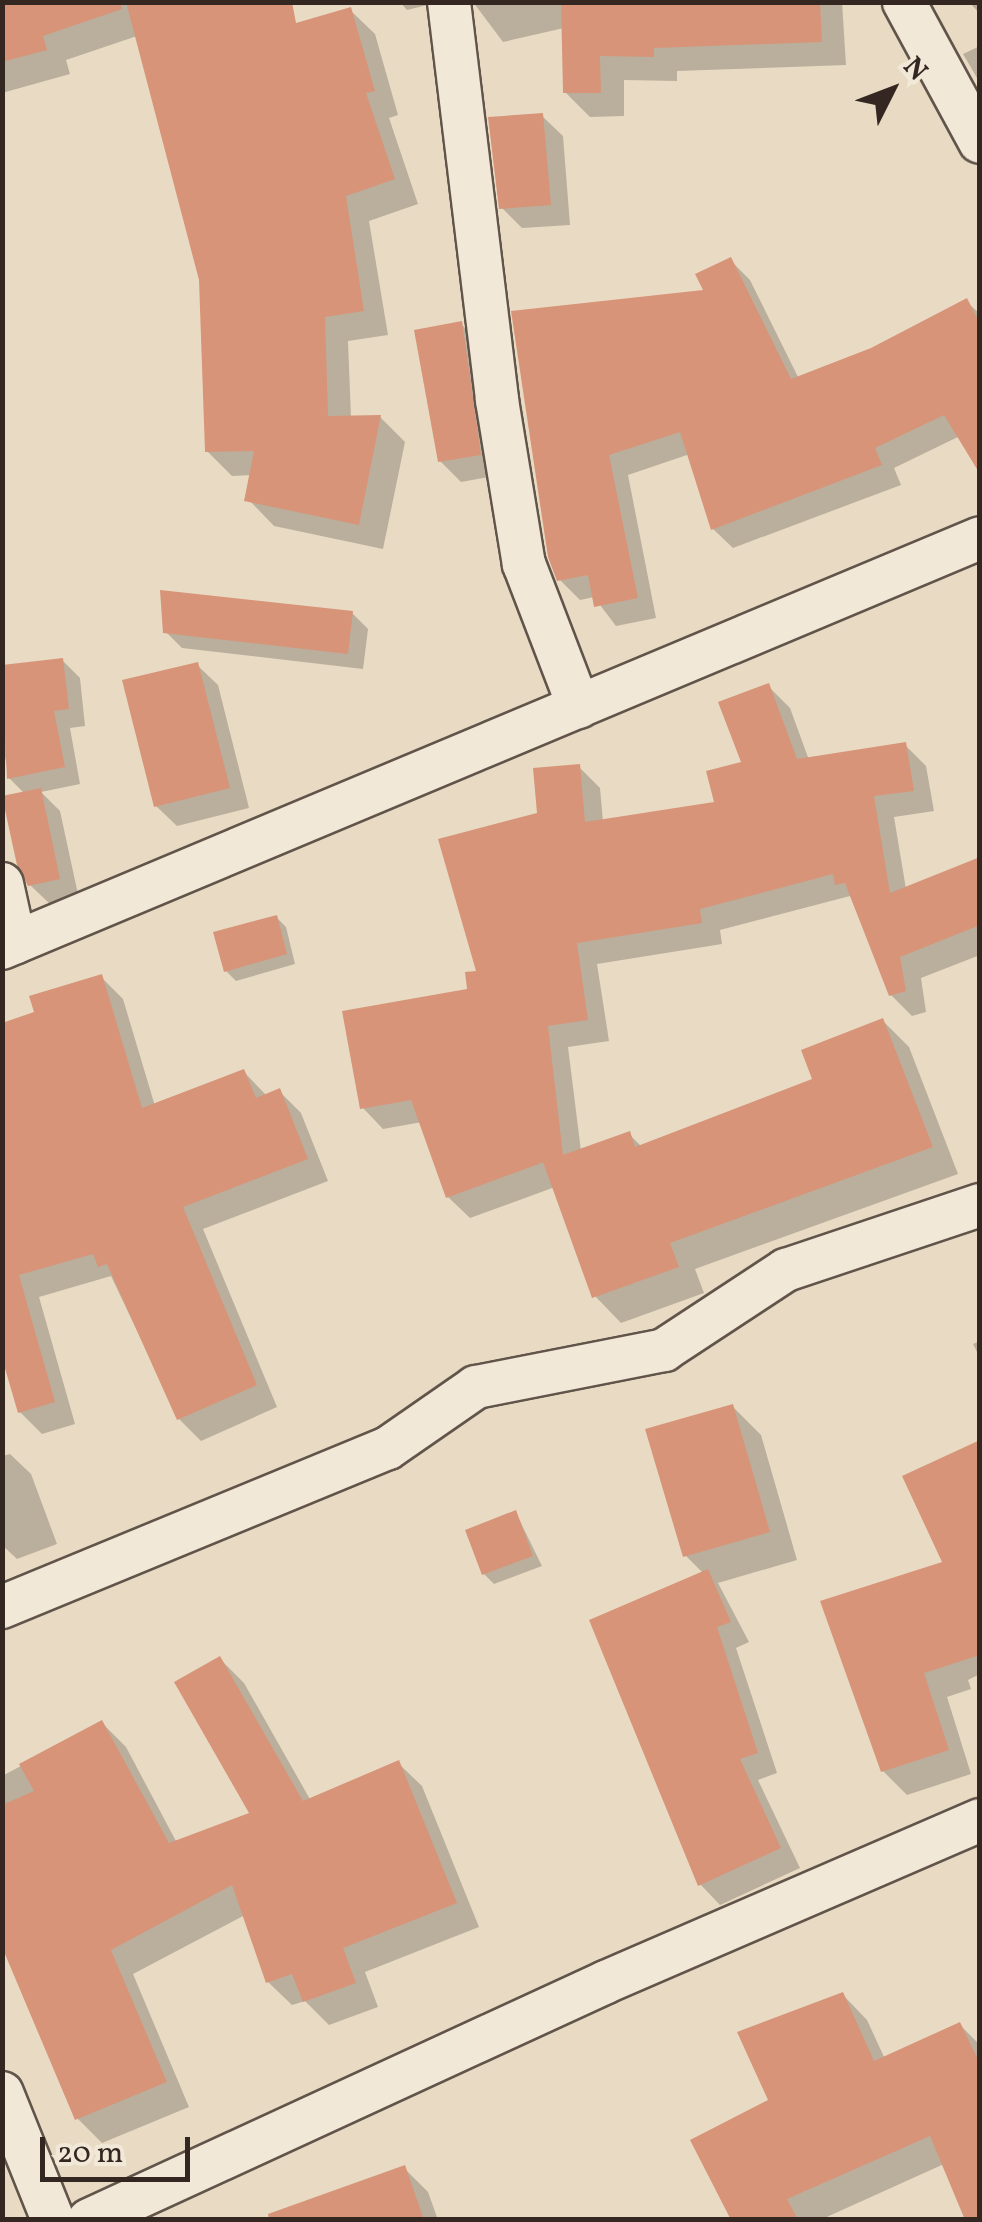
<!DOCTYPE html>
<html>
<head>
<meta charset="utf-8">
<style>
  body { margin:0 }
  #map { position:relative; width:982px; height:2222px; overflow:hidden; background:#e9dbc3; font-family:Vollkorn,serif }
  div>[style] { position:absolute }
  .shadow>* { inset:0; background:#0003 }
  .building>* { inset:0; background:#d79479 }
  .roads { filter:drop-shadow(2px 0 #61544a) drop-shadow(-2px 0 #61544a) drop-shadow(0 2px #61544a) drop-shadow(0 -2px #61544a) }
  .minor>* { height:42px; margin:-21px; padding:0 21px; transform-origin:21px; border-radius:21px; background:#f1e8d8 }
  span { translate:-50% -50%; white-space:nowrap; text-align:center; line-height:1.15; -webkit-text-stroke:8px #f1e8d8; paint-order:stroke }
  .frame { position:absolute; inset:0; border:5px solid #342721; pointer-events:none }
  .north { position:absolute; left:842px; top:40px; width:100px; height:100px; -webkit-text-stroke:8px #f1e8d8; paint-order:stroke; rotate:48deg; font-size:28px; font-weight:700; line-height:40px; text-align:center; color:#342721 }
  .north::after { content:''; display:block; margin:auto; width:35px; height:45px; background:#342721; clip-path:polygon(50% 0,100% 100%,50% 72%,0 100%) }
  .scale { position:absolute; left:40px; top:2137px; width:150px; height:45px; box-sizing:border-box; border:5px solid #342721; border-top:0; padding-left:12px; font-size:30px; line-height:35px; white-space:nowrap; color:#342721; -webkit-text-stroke:8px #f1e8d8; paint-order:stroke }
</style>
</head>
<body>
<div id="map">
  <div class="shadow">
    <div style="clip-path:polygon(2px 2px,180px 2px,197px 50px,350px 10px,375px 34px,398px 115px,389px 118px,418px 204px,369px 221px,388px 335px,348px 341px,351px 418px,380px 417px,405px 442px,383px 549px,274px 526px,250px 501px,253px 475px,232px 476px,207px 451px,201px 280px,137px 36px,66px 60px,70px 74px,2px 93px)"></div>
    <div style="clip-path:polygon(400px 2px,440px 2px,407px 10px)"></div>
    <div style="clip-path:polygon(473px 2px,842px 2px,846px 65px,677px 71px,677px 81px,624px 80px,624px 116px,590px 117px,565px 92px,564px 28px,503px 42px)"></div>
    <div style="clip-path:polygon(969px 2px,980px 2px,980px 13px,979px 13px)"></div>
    <div style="clip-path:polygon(980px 46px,980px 83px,963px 54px)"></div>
    <div style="clip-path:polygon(542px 116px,563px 136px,570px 225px,522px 228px,502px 208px)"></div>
    <div style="clip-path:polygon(730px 260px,750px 280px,799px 379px,872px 351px,966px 301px,980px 314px,980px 469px,960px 436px,894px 468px,901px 485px,733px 548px,713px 529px,690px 454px,628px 475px,656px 618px,616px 626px,594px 597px,580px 600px,560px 580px,514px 313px,706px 292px)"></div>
    <div style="clip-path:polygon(461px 324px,482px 344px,500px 475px,461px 482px,440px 461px)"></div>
    <div style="clip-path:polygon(352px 613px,368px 629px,363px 669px,182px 648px,166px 632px)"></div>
    <div style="clip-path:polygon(62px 660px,80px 678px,85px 726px,70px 728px,80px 784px,41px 792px,60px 811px,79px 899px,51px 905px,30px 885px,25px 794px,9px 778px,2px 741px,2px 668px)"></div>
    <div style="clip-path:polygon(197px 665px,218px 685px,249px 808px,177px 826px,156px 806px)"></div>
    <div style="clip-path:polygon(768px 686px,790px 708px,809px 760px,905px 745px,926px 766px,934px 811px,894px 817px,906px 889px,980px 860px,980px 955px,921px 978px,926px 1012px,912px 1016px,891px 995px,850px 896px,720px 930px,722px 944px,597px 964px,609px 1041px,568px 1047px,581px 1151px,629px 1134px,642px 1147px,816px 1081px,883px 1021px,909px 1047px,958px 1174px,695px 1269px,704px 1293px,621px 1323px,595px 1296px,555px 1187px,470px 1218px,448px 1197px,422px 1122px,383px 1129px,362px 1107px,470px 992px,540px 814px,579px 767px,600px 788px,603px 822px,717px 804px,744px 764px)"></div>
    <div style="clip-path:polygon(276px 917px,286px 927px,295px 964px,236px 981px,226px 971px)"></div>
    <div style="clip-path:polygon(101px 977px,123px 999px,155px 1106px,244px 1072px,267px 1096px,279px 1091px,301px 1113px,328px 1181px,203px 1229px,277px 1407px,201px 1441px,179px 1419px,111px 1276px,39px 1297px,75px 1424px,42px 1434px,20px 1412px,2px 1349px,37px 1013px)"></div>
    <div style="clip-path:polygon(980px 1341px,980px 1358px,973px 1344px)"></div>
    <div style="clip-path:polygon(732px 1406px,761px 1435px,797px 1560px,718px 1583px,749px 1642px,736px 1648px,777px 1773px,758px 1780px,800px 1868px,720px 1905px,700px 1884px,703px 1573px,685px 1555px)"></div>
    <div style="clip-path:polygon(980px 1443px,980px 1674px,968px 1680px,971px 1689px,947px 1697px,971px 1774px,907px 1795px,883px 1771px)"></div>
    <div style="clip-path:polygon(10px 1454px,31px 1474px,57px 1544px,17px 1559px,2px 1545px,2px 1456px)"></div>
    <div style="clip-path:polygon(516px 1513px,542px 1566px,494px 1584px,484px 1574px)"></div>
    <div style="clip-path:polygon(220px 1659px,244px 1683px,311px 1801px,398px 1763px,422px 1786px,479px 1927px,365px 1972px,378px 2007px,329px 2025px,305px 2001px,292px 2005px,268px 1982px,245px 1915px,133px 1974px,189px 2107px,102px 2143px,78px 2119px,2px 1945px,2px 1776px,102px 1723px,126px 1747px,177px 1843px,252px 1815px)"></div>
    <div style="clip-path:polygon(843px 1995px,867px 2020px,885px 2059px,960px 2025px,980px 2045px,980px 2220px,944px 2164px,820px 2220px,734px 2220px,771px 2102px)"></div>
    <div style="clip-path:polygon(404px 2168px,428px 2192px,438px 2220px,277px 2220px)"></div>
  </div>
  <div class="building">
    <div style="clip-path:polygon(2px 2px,120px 2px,122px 9px,43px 36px,47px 50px,2px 62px)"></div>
    <div style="clip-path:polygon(126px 2px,292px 2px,296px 23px,351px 7px,375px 91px,366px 93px,395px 179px,346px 196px,364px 311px,325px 317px,328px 416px,381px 415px,359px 525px,244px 501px,254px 451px,205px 452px,199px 280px)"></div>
    <div style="clip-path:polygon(561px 2px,820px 2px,822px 42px,654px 48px,654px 57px,600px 56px,601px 93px,563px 93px)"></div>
    <div style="clip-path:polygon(543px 113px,551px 205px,499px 209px,488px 117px)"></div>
    <div style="clip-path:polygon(731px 257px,791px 379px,871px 348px,967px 298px,980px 324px,980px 474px,944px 415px,875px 448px,882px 465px,711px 530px,680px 432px,609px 455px,638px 598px,594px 607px,588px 575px,557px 581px,548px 557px,511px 311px,703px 290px,695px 274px)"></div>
    <div style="clip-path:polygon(462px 321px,481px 455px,438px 462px,414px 330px)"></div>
    <div style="clip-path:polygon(160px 590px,353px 611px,348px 654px,163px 633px)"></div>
    <div style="clip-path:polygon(63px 658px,69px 709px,54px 711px,65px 767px,7px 779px,2px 665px)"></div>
    <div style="clip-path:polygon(198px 662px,230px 788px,154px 807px,122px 680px)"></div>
    <div style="clip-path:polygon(769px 683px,797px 759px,906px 742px,914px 791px,874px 796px,890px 893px,980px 857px,980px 925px,900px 957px,906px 991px,889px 996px,845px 883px,835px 885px,833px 874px,700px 909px,702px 923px,577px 943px,588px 1020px,548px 1026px,563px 1155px,446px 1198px,411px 1100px,360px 1109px,342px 1011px,467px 989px,465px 972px,476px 971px,438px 839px,537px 813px,533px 768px,580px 764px,585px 822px,714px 802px,706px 771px,741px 762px,718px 702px)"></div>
    <div style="clip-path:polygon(41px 788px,60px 879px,28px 886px,17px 865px,2px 796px)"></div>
    <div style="clip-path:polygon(277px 915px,287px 954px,224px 972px,213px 932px)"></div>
    <div style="clip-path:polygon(102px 974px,142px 1108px,244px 1069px,256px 1098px,280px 1088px,308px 1159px,183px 1207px,257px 1385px,177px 1420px,107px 1264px,98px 1267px,93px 1254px,19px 1275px,55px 1402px,18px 1413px,2px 1358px,2px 1023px,34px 1012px,29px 996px)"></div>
    <div style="clip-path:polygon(883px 1018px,933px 1147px,670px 1243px,679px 1267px,592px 1298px,543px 1162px,630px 1131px,635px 1147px,812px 1079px,801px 1050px)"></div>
    <div style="clip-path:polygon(733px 1404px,770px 1532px,683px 1557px,645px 1429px)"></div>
    <div style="clip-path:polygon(980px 1440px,980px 1655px,924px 1673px,949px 1750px,881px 1772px,820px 1601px,942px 1562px,902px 1476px)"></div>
    <div style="clip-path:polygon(516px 1510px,533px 1556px,482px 1575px,465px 1530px)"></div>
    <div style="clip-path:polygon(708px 1569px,731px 1622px,717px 1627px,758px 1753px,740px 1759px,781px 1848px,698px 1886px,589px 1620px)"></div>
    <div style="clip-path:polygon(220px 1656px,303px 1801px,399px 1760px,457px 1903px,343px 1948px,356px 1983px,303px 2002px,292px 1974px,266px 1983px,232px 1885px,111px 1950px,167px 2082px,75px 2120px,2px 1947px,2px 1805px,34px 1791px,19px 1764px,102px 1720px,169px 1843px,249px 1813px,174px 1682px)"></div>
    <div style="clip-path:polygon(843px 1992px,874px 2061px,960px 2022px,980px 2064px,980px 2220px,965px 2220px,930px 2136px,787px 2199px,798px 2220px,731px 2220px,690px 2140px,768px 2100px,737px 2032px)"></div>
    <div style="clip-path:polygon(405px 2165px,424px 2220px,269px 2220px,268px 2214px)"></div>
  </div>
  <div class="roads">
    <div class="minor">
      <div style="left:449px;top:2px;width:401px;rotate:83.1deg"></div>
      <div style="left:497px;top:400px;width:166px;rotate:80.7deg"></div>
      <div style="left:524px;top:564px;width:153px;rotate:69deg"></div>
      <div style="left:904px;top:2px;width:159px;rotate:61.5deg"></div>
      <div style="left:2px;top:884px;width:60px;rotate:77.6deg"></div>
      <div style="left:2px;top:948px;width:1060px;rotate:-22.74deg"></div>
      <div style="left:2px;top:1607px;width:417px;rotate:-22.4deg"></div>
      <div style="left:388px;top:1448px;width:107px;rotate:-34.7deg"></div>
      <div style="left:476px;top:1387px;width:192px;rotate:-11.1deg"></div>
      <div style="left:664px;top:1350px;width:146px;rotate:-33.3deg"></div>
      <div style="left:786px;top:1270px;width:205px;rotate:-18.5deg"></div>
      <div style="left:2px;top:2093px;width:137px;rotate:68.1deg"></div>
      <div style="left:89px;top:2220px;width:569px;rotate:-24.72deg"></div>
      <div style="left:606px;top:1982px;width:408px;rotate:-23.4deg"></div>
    </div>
  </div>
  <div class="frame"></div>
  <div class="north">N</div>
  <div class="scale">20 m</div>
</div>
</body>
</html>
